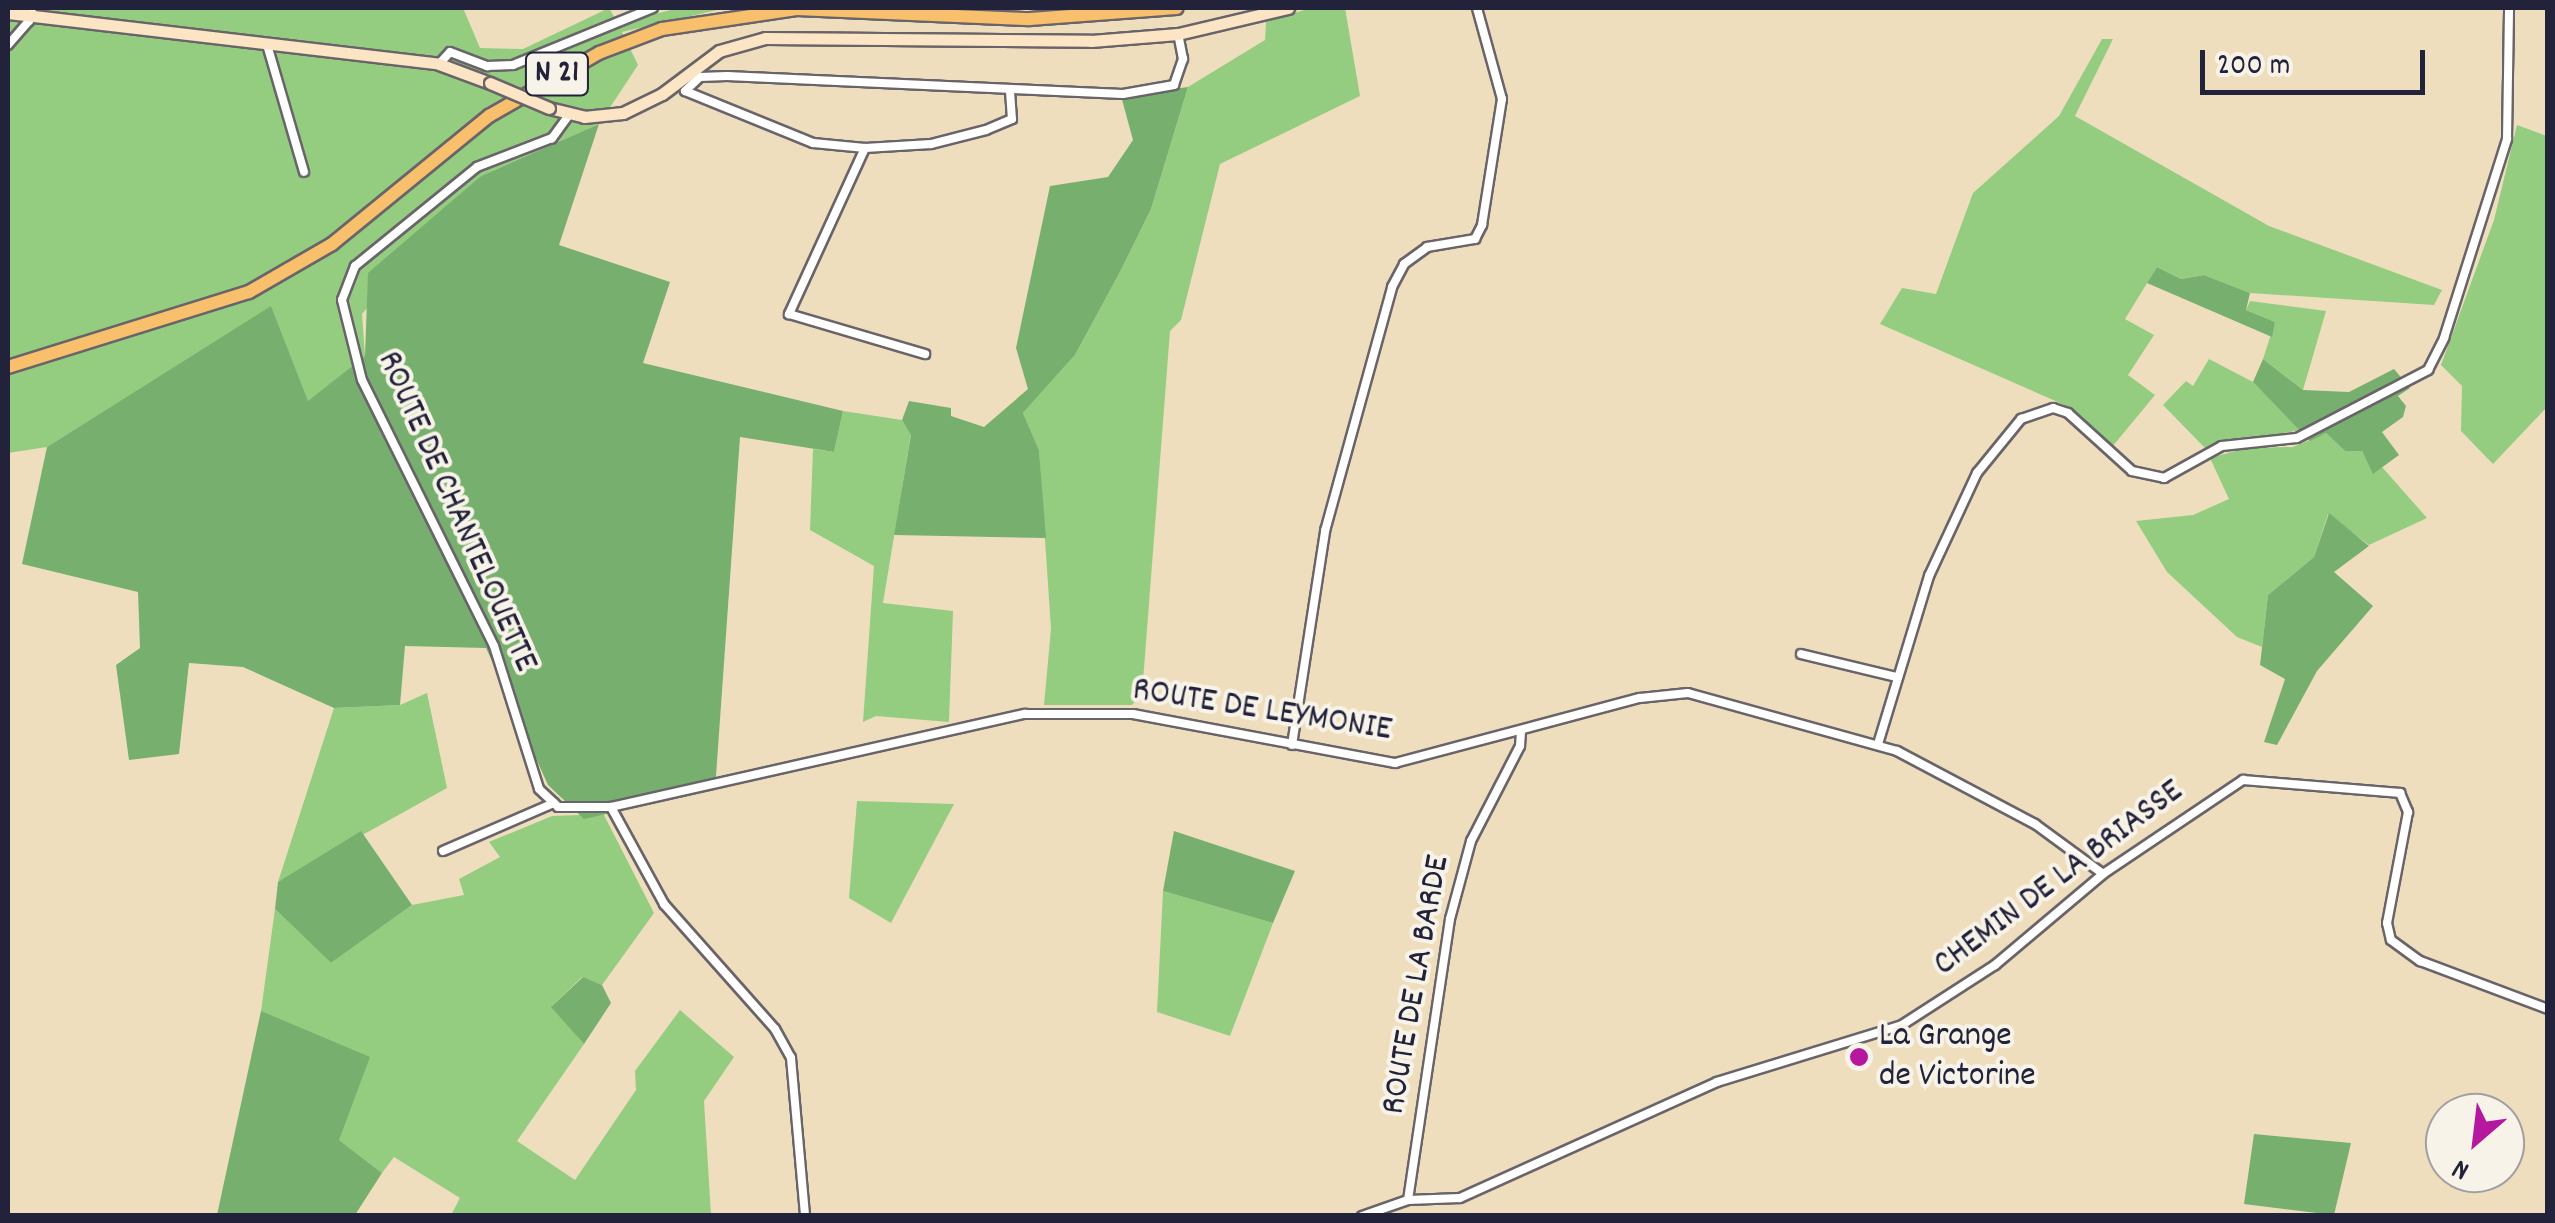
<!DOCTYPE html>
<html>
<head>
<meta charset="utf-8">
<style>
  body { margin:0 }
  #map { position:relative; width:2555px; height:1223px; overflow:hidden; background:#eedebe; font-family:Dekko,sans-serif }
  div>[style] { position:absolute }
  .green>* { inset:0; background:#94cd80 }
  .forest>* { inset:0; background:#77b06e }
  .roads { filter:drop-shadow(2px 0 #696469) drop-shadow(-2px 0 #696469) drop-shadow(0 2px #696469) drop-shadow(0 -2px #696469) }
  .minor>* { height:8px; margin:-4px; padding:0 4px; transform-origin:4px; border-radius:4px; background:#fff }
  .secondary>* { height:11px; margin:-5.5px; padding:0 5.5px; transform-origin:5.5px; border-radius:5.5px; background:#fce5c4 }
  .primary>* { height:12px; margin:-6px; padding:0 6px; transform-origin:6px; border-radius:6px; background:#f8bf6c }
  .bridges { filter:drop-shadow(2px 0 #696469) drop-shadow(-2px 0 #696469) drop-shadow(0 2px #696469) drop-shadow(0 -2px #696469) }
  .secondary-bridge>* { height:11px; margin:-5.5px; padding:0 5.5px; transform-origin:5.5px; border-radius:5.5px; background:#fce5c4 }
  .dots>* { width:28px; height:28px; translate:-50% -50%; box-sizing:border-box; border:5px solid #f7f3e8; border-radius:50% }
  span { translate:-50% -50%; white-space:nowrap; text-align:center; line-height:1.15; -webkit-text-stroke:8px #f7f3e8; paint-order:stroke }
  .shield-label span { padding:2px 8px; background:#f7f3e8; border:2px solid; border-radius:8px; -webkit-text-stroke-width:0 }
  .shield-label { font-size:32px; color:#22223b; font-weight:700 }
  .street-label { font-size:35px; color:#22223b }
  .poi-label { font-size:35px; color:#22223b }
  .left { translate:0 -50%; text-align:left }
  .frame { position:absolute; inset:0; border:10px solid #22223b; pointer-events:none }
  .north { position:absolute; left:2425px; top:1093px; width:100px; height:100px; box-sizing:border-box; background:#f7f3e8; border:2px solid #a29fa3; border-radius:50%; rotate:208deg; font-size:28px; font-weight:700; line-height:40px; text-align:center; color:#22223b }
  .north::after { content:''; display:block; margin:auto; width:35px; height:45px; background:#b5179e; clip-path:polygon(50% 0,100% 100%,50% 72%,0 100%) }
  .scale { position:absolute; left:2200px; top:50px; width:225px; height:45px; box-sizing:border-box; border:5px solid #22223b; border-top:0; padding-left:12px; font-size:30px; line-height:35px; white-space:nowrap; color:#22223b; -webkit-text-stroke:8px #f7f3e8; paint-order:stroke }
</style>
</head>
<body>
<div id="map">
  <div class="green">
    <div style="clip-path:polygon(8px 8px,463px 8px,480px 48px,523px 49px,609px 8px,618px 23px,679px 8px,726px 8px,622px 32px,638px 65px,599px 124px,481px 176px,362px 314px,365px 356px,308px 402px,271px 307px,47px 447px,8px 453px)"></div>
    <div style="clip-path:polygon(1311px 8px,1345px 8px,1360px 96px,1220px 164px,1181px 320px,1170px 331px,1142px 694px,1132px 705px,1044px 705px,1051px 629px,1039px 450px,1023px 413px,1075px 355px,1120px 272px,1151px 209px,1188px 87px,1265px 40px,1266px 22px)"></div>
    <div style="clip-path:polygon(2102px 39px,2113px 39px,2075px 116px,2269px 226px,2442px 290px,2434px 305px,2250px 293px,2204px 275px,2181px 279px,2157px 267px,2125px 319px,2154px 335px,2128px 375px,2155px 395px,2112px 447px,2067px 406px,1880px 324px,1902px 288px,1936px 294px,1973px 193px,2059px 116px)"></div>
    <div style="clip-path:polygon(2517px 125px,2547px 136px,2547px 407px,2493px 464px,2461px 431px,2462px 386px,2441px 365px,2494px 220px)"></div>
    <div style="clip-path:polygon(2250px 301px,2326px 311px,2303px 390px,2263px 359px,2275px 322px,2246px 310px)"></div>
    <div style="clip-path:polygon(2209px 359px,2253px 382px,2300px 430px,2205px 448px,2163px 405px,2186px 381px,2193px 386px)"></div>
    <div style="clip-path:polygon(843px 411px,902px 420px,911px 434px,883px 603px,953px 611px,949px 722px,876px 716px,863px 722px,874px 566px,810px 530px,813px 449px,834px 452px)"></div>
    <div style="clip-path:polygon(2326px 433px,2345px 451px,2362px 451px,2373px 473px,2382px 467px,2427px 518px,2369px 545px,2328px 514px,2314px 557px,2268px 595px,2262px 647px,2237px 637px,2167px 572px,2136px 521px,2193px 515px,2229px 499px,2210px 458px,2246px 448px,2293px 447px)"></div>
    <div style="clip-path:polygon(427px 693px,447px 788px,278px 882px,334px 708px,400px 705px)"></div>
    <div style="clip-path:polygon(857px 801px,954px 804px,891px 923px,849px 898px)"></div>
    <div style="clip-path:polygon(579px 815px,604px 815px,654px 913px,602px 985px,582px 977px,552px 1006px,584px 1044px,517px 1141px,575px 1180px,636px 1090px,635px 1071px,680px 1010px,734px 1057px,704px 1101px,711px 1215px,451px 1215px,460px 1198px,394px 1157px,382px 1173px,339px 1140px,261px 1011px,275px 909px,331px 963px,412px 905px,464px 895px,459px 879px,500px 857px,489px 842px,552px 816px)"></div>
    <div style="clip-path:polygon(1163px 891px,1273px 923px,1230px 1036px,1157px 1012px)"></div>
  </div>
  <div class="forest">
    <div style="clip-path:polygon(1188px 87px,1151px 209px,1120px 272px,1075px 355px,1023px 413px,1039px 450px,1046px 538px,894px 535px,911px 435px,902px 420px,909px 401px,951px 408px,951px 416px,984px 427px,1028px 389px,1016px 348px,1050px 186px,1108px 177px,1133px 140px,1121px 96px)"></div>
    <div style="clip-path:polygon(599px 124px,559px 245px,670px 282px,643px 363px,843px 411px,834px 452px,740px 437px,715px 790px,584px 819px,548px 785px,486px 648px,405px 646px,400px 705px,334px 708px,243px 667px,189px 663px,179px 754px,129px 760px,116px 665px,140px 648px,138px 592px,22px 564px,47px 447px,271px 306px,308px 401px,365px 356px,368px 273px,481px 176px)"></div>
    <div style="clip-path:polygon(2157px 267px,2181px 279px,2204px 275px,2250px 293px,2246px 310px,2275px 322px,2272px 337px,2147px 283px)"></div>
    <div style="clip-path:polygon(2263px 359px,2303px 390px,2349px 392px,2394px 369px,2410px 388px,2398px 396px,2406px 406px,2403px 417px,2382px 432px,2399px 455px,2373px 474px,2362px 451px,2345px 451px,2326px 433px,2310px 441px,2253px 382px)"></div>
    <div style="clip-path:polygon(2329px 513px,2369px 546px,2334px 572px,2373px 606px,2317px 671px,2277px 745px,2264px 742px,2285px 679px,2260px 665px,2268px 595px,2314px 557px)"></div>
    <div style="clip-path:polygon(361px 831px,412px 905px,331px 963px,275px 909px,278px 882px)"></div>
    <div style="clip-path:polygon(1174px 831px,1295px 871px,1273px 923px,1163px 891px)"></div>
    <div style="clip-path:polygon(583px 977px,602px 985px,611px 1003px,584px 1044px,551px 1007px)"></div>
    <div style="clip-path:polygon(261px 1011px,370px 1057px,339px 1140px,382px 1173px,355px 1215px,217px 1215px)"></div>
    <div style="clip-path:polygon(2254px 1134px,2351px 1143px,2334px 1215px,2244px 1204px)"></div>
  </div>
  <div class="roads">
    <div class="minor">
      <div style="left:8px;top:45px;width:32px;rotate:-49deg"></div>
      <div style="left:29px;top:21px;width:13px;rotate:-77deg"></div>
      <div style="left:268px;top:48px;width:129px;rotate:73.8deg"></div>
      <div style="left:439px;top:64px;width:16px;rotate:-47deg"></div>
      <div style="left:450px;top:52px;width:40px;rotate:21deg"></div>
      <div style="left:487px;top:66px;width:26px;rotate:-2deg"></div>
      <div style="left:513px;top:65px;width:151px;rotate:-22.2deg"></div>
      <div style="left:1010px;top:91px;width:28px;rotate:86deg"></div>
      <div style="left:1012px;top:119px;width:28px;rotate:157deg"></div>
      <div style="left:986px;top:130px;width:57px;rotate:165.7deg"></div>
      <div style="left:931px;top:144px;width:66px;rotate:176.5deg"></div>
      <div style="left:865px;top:148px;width:52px;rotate:-174.5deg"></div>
      <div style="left:813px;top:143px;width:138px;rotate:-157.9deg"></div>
      <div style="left:685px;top:91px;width:21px;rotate:-43deg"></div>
      <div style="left:700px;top:77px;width:27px;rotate:-2deg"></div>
      <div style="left:727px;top:76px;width:396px;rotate:2.6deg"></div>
      <div style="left:1123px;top:94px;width:52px;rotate:-10deg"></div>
      <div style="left:1174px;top:85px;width:28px;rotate:-71deg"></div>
      <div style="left:1183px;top:59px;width:25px;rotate:-101deg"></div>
      <div style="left:569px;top:115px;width:29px;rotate:126deg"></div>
      <div style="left:552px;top:138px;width:80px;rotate:158.9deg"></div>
      <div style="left:477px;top:167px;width:157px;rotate:140.9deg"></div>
      <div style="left:355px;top:266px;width:36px;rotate:111deg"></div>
      <div style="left:342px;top:300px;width:82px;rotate:76deg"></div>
      <div style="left:362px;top:380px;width:297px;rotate:63.6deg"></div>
      <div style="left:494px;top:646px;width:150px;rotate:72.5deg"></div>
      <div style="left:539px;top:789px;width:26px;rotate:43deg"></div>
      <div style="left:558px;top:807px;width:53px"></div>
      <div style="left:611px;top:807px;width:424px;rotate:-12.7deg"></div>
      <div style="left:1025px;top:714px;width:108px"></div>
      <div style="left:1133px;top:714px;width:267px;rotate:10.6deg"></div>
      <div style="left:1395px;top:763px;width:253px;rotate:-14.9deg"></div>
      <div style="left:1640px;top:698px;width:48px;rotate:-5.9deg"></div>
      <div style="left:1688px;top:693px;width:217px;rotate:15.5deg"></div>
      <div style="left:1897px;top:751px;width:156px;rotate:27.9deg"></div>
      <div style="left:2035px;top:824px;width:84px;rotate:36.3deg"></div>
      <div style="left:865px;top:148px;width:183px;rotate:114.6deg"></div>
      <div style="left:789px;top:314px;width:142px;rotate:16.4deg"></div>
      <div style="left:1801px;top:654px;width:99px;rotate:13.5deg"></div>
      <div style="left:1878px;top:744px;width:176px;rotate:-73.1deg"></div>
      <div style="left:1929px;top:576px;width:114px;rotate:-65deg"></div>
      <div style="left:1977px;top:473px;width:70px;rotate:-50.8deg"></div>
      <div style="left:2021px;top:419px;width:34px;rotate:-19deg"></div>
      <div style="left:2053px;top:408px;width:16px;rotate:18deg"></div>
      <div style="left:2068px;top:413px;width:86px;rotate:42.2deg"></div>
      <div style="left:2132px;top:471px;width:33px;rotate:12deg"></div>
      <div style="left:2164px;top:478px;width:66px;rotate:-28.9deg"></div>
      <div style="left:2222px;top:446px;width:75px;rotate:-6.1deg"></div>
      <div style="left:2297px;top:438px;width:148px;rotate:-27.4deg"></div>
      <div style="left:2428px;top:370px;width:36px;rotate:-63deg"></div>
      <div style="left:2444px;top:338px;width:209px;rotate:-72.4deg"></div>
      <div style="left:2507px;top:139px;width:131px;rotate:-89.1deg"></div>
      <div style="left:1292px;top:745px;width:217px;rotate:-81.2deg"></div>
      <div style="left:1325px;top:531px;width:253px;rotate:-74.6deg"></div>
      <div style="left:1392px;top:287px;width:26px;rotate:-62deg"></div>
      <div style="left:1404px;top:264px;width:29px;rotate:-36deg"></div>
      <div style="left:1427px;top:247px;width:49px;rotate:-9.5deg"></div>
      <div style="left:1475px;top:239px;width:16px;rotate:-63deg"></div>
      <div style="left:1482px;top:225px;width:128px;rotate:-81deg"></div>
      <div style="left:1502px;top:99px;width:94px;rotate:-105.4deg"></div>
      <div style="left:611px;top:807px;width:111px;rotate:61.3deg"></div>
      <div style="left:664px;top:904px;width:167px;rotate:48.4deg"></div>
      <div style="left:775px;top:1029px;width:33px;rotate:61deg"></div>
      <div style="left:791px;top:1058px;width:159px;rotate:84.9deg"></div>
      <div style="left:443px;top:851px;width:121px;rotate:-23.4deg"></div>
      <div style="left:1408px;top:1200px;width:284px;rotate:-81.5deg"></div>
      <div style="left:1450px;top:919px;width:81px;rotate:-74.9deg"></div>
      <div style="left:1471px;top:841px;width:107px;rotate:-62.7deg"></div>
      <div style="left:1520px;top:746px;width:15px;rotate:-86deg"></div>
      <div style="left:1362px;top:1216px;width:49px;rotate:-19.2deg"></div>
      <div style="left:1408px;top:1200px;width:52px;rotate:-2.2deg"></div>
      <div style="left:1460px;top:1198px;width:282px;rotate:-24.3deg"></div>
      <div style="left:1717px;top:1082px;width:194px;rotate:-17.1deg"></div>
      <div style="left:1902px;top:1025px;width:111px;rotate:-32.8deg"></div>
      <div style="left:1995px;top:965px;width:141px;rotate:-40.1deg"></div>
      <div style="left:2103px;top:874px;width:169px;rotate:-33.9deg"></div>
      <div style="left:2243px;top:780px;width:158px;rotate:4.7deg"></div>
      <div style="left:2400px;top:793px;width:21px;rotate:67deg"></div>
      <div style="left:2408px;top:812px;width:113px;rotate:100.7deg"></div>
      <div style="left:2387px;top:923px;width:17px;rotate:77deg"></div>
      <div style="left:2391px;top:940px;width:36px;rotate:36deg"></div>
      <div style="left:2420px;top:961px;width:137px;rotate:20.6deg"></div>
    </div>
    <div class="secondary">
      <div style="left:8px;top:13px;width:434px;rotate:6.7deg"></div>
      <div style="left:439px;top:64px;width:54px;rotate:20.4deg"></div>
      <div style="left:549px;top:108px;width:36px;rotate:14deg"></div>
      <div style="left:584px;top:117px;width:39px;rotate:-6deg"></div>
      <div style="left:623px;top:113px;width:43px;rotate:-26deg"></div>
      <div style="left:662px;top:94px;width:71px;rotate:-37deg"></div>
      <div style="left:719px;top:51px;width:48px;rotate:-15.8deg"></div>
      <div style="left:765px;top:38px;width:326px;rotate:0.5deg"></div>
      <div style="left:1091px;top:41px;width:87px;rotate:-4.6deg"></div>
      <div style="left:1178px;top:34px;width:113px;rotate:-13.3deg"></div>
    </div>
    <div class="primary">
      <div style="left:8px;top:367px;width:252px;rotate:-17.3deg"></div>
      <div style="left:249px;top:292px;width:96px;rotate:-30deg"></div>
      <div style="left:332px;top:244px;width:203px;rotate:-39.2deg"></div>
      <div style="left:489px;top:116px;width:127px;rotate:-29.8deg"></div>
      <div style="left:599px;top:53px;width:67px;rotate:-20.9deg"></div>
      <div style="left:662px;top:29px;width:136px;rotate:-8.4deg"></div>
      <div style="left:797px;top:9px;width:233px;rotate:2.5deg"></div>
      <div style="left:1030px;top:19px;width:147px;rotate:-4.3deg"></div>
    </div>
  </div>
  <div class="bridges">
    <div class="secondary-bridge">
      <div style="left:490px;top:83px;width:64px;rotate:23deg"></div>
    </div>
  </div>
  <div class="dots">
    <div style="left:1859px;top:1057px;background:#b5179e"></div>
  </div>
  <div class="shield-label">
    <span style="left:557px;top:74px">N 21</span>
  </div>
  <div class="street-label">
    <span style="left:456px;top:512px;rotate:66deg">ROUTE DE CHANTELOUETTE</span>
    <span style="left:1262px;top:711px;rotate:9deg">ROUTE DE LEYMONIE</span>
    <span style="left:2059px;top:879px;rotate:-37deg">CHEMIN DE LA BRIASSE</span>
    <span style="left:1417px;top:985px;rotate:-80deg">ROUTE DE LA BARDE</span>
  </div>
  <div class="poi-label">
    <span class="left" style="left:1879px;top:1057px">La Grange<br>de Victorine</span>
  </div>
  <div class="frame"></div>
  <div class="north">N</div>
  <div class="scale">200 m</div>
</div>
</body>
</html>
